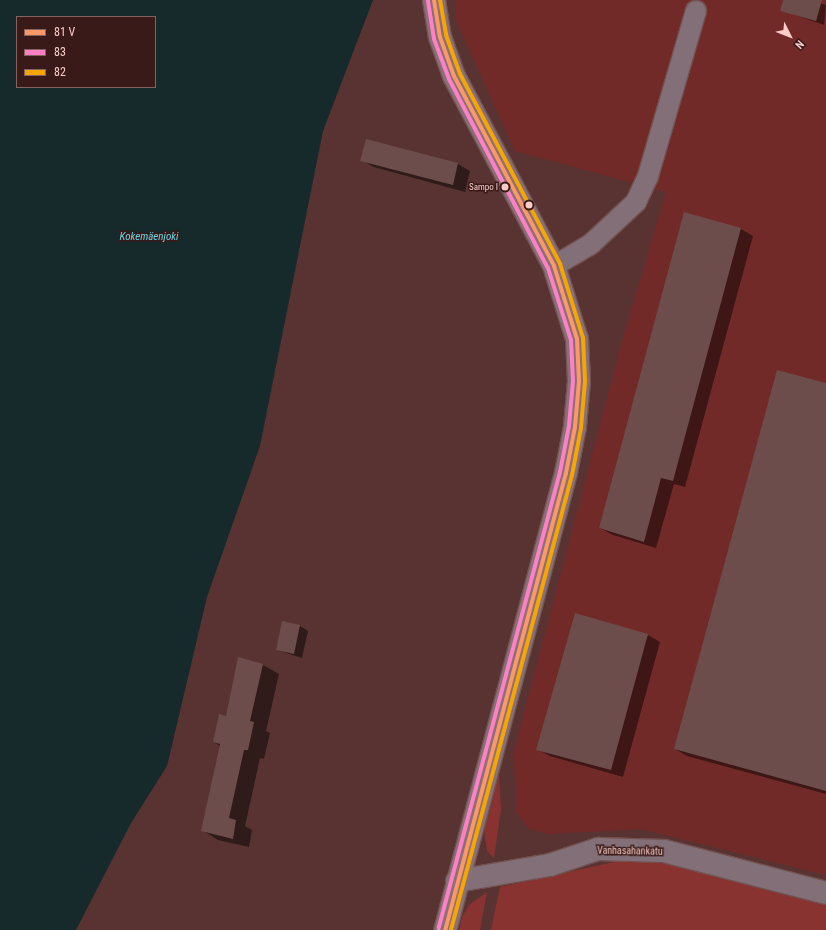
<!DOCTYPE html>
<html>
<head>
<meta charset="utf-8">
<style>
  body { margin:0 }
  #map { position:relative; width:826px; height:930px; overflow:hidden; background:#583331; font-family:"Roboto Condensed",sans-serif }
  div>[style] { position:absolute }
  .built>* { inset:0; background:#722a28 }
  .green>* { inset:0; background:#883330 }
  .water>* { inset:0; background:#16292b }
  .shadow>* { inset:0; background:#0007 }
  .building>* { inset:0; background:#6c4d4b }
  .roads { filter:drop-shadow(1px 0 #72514f) drop-shadow(-1px 0 #72514f) drop-shadow(0 1px #72514f) drop-shadow(0 -1px #72514f) }
  .minor>* { height:20px; margin:-10px; padding:0 10px; transform-origin:10px; border-radius:10px; background:#826f78 }
  .tertiary>* { height:22px; margin:-11px; padding:0 11px; transform-origin:11px; border-radius:11px; background:#826f78 }
  .secondary>* { height:22px; margin:-11px; padding:0 11px; transform-origin:11px; border-radius:11px; background:#887078 }
  .bus-1>* { height:4px; margin:-2px; padding:0 2px; transform-origin:2px; border-radius:2px; background:#fc9868 }
  .bus-2>* { height:4px; margin:-2px; padding:0 2px; transform-origin:2px; border-radius:2px; background:#ff80c5 }
  .bus-3>* { height:4px; margin:-2px; padding:0 2px; transform-origin:2px; border-radius:2px; background:#f7a600 }
  .dots>* { width:11px; height:11px; translate:-50% -50%; box-sizing:border-box; border:2px solid #391a18; border-radius:50% }
  span { translate:-50% -50%; white-space:nowrap; text-align:center; line-height:1.15; -webkit-text-stroke:3px #391a18; paint-order:stroke }
  .bus-label { font-size:9px; color:#f8cdc8 }
  .right { translate:-100% -50%; text-align:right }
  .street-label { font-size:10px; color:#f8cdc8 }
  .water-label { font-size:11px; color:#60d7e5; font-style:italic }
  .legend { position:absolute; left:16px; top:16px; width:140px; height:72px; box-sizing:border-box; background:#391a18; border:1px solid #85625e; margin:0; padding:5px 7px; list-style:none; font-size:12px; color:#f8cdc8 }
  .legend li { display:flex; align-items:center; gap:8px; height:20px }
  .legend b { width:20px; border:1px solid #85625e }
  .north { position:absolute; left:770px; top:16px; width:40px; height:40px; -webkit-text-stroke:3px #391a18; paint-order:stroke; rotate:132deg; font-size:11px; font-weight:700; line-height:16px; text-align:center; color:#f8cdc8 }
  .north::after { content:''; display:block; margin:auto; width:14px; height:18px; background:#f8cdc8; clip-path:polygon(50% 0,100% 100%,50% 72%,0 100%) }
</style>
</head>
<body>
<div id="map">
  <div class="built">
    <div style="clip-path:polygon(456px 0,826px 0,826px 875px,641px 829px,549px 834px,529px 829px,516px 812px,514px 751px,622px 341px,666px 192px,515px 151px,455px 18px)"></div>
  </div>
  <div class="green">
    <div style="clip-path:polygon(499px 772px,501px 809px,494px 858px,487px 851px,484px 830px,485px 815px,496px 773px)"></div>
    <div style="clip-path:polygon(623px 860px,672px 864px,826px 905px,826px 930px,491px 930px,500px 887px)"></div>
    <div style="clip-path:polygon(487px 892px,480px 930px,459px 930px,462px 917px,469px 905px)"></div>
  </div>
  <div class="water">
    <div style="clip-path:polygon(evenodd,0 0,373px 0,323px 131px,260px 446px,207px 597px,167px 766px,131px 823px,76px 930px,0 930px,0 0,17px 17px,155px 17px,155px 87px,17px 87px,17px 17px)"></div>
  </div>
  <div class="shadow">
    <div style="clip-path:polygon(783px 0,811px 0,826px 5px,824px 25px,781px 10px)"></div>
    <div style="clip-path:polygon(367px 140px,458px 164px,470px 171px,465px 192px,374px 167px,361px 160px)"></div>
    <div style="clip-path:polygon(685px 213px,741px 229px,753px 236px,685px 487px,674px 484px,656px 548px,613px 535px,600px 528px)"></div>
    <div style="clip-path:polygon(826px 384px,826px 794px,687px 756px,675px 749px)"></div>
    <div style="clip-path:polygon(300px 626px,308px 631px,302px 658px,277px 650px)"></div>
    <div style="clip-path:polygon(648px 635px,660px 642px,623px 777px,550px 756px,537px 749px)"></div>
    <div style="clip-path:polygon(263px 665px,279px 674px,266px 731px,270px 733px,264px 759px,260px 758px,245px 826px,252px 830px,249px 847px,218px 840px,202px 830px,220px 746px,214px 742px,227px 717px)"></div>
  </div>
  <div class="building">
    <div style="clip-path:polygon(783px 0,822px 0,816px 21px,780px 11px)"></div>
    <div style="clip-path:polygon(366px 139px,458px 163px,453px 185px,360px 161px)"></div>
    <div style="clip-path:polygon(684px 212px,741px 228px,673px 481px,661px 478px,644px 542px,599px 528px)"></div>
    <div style="clip-path:polygon(777px 370px,826px 383px,826px 791px,674px 749px)"></div>
    <div style="clip-path:polygon(575px 613px,648px 634px,611px 770px,536px 750px)"></div>
    <div style="clip-path:polygon(282px 621px,300px 625px,294px 654px,276px 650px)"></div>
    <div style="clip-path:polygon(238px 657px,263px 664px,250px 721px,254px 722px,248px 750px,244px 750px,229px 818px,236px 820px,233px 839px,201px 831px,220px 744px,213px 742px,219px 714px,226px 716px)"></div>
  </div>
  <div class="roads">
    <div class="minor">
      <div style="left:554px;top:266px;width:43px;rotate:-30.7deg"></div>
      <div style="left:591px;top:244px;width:62px;rotate:-43deg"></div>
      <div style="left:636px;top:202px;width:29px;rotate:-65deg"></div>
      <div style="left:648px;top:176px;width:172px;rotate:-73.8deg"></div>
    </div>
    <div class="tertiary">
      <div style="left:457px;top:881px;width:94px;rotate:-9.8deg"></div>
      <div style="left:550px;top:865px;width:51px;rotate:-18.4deg"></div>
      <div style="left:598px;top:849px;width:66px;rotate:1.7deg"></div>
      <div style="left:664px;top:851px;width:167px;rotate:14.5deg"></div>
    </div>
    <div class="secondary">
      <div style="left:434px;top:0;width:37px;rotate:81deg"></div>
      <div style="left:440px;top:37px;width:41px;rotate:70.3deg"></div>
      <div style="left:454px;top:76px;width:215px;rotate:62.2deg"></div>
      <div style="left:554px;top:266px;width:77px;rotate:72.5deg"></div>
      <div style="left:577px;top:339px;width:42px;rotate:87.3deg"></div>
      <div style="left:579px;top:381px;width:46px;rotate:95deg"></div>
      <div style="left:575px;top:427px;width:47px;rotate:101.1deg"></div>
      <div style="left:566px;top:473px;width:473px;rotate:104.8deg"></div>
    </div>
  </div>
  <div class="bus-1">
    <div style="left:434px;top:0;width:37px;rotate:81deg"></div>
    <div style="left:440px;top:37px;width:41px;rotate:70.3deg"></div>
    <div style="left:454px;top:76px;width:215px;rotate:62.2deg"></div>
    <div style="left:554px;top:266px;width:77px;rotate:72.5deg"></div>
    <div style="left:577px;top:339px;width:42px;rotate:87.3deg"></div>
    <div style="left:579px;top:381px;width:46px;rotate:95deg"></div>
    <div style="left:575px;top:427px;width:47px;rotate:101.1deg"></div>
    <div style="left:566px;top:473px;width:473px;rotate:104.8deg"></div>
  </div>
  <div class="bus-2">
    <div style="left:428px;top:1px;width:38px;rotate:81deg"></div>
    <div style="left:434px;top:39px;width:43px;rotate:69.4deg"></div>
    <div style="left:449px;top:79px;width:213px;rotate:62.4deg"></div>
    <div style="left:548px;top:268px;width:76px;rotate:72.3deg"></div>
    <div style="left:571px;top:340px;width:41px;rotate:87.2deg"></div>
    <div style="left:573px;top:381px;width:45px;rotate:95.1deg"></div>
    <div style="left:569px;top:426px;width:47px;rotate:101.1deg"></div>
    <div style="left:560px;top:472px;width:472px;rotate:104.9deg"></div>
  </div>
  <div class="bus-3">
    <div style="left:440px;top:0;width:36px;rotate:80deg"></div>
    <div style="left:446px;top:35px;width:41px;rotate:70.3deg"></div>
    <div style="left:460px;top:74px;width:215px;rotate:62.2deg"></div>
    <div style="left:560px;top:264px;width:77px;rotate:72.7deg"></div>
    <div style="left:583px;top:338px;width:43px;rotate:87.3deg"></div>
    <div style="left:585px;top:381px;width:47px;rotate:94.9deg"></div>
    <div style="left:581px;top:428px;width:48px;rotate:100.8deg"></div>
    <div style="left:572px;top:475px;width:471px;rotate:104.9deg"></div>
  </div>
  <div class="dots">
    <div style="left:505px;top:187px;background:#f8cdc8"></div>
    <div style="left:529px;top:205px;background:#f8cdc8"></div>
  </div>
  <div class="bus-label">
    <span class="right" style="left:498px;top:187px">Sampo I</span>
  </div>
  <div class="street-label">
    <span style="left:630px;top:851px;rotate:1deg">Vanhasahankatu</span>
  </div>
  <div class="water-label">
    <span style="left:149px;top:237px">Kokemäenjoki</span>
  </div>
  <ul class="legend">
  <li><b style="height:5px;background:#fc9868"></b>81 V</li>
  <li><b style="height:5px;background:#ff80c5"></b>83</li>
  <li><b style="height:5px;background:#f7a600"></b>82</li>
  </ul>
  <div class="north">N</div>
</div>
</body>
</html>
